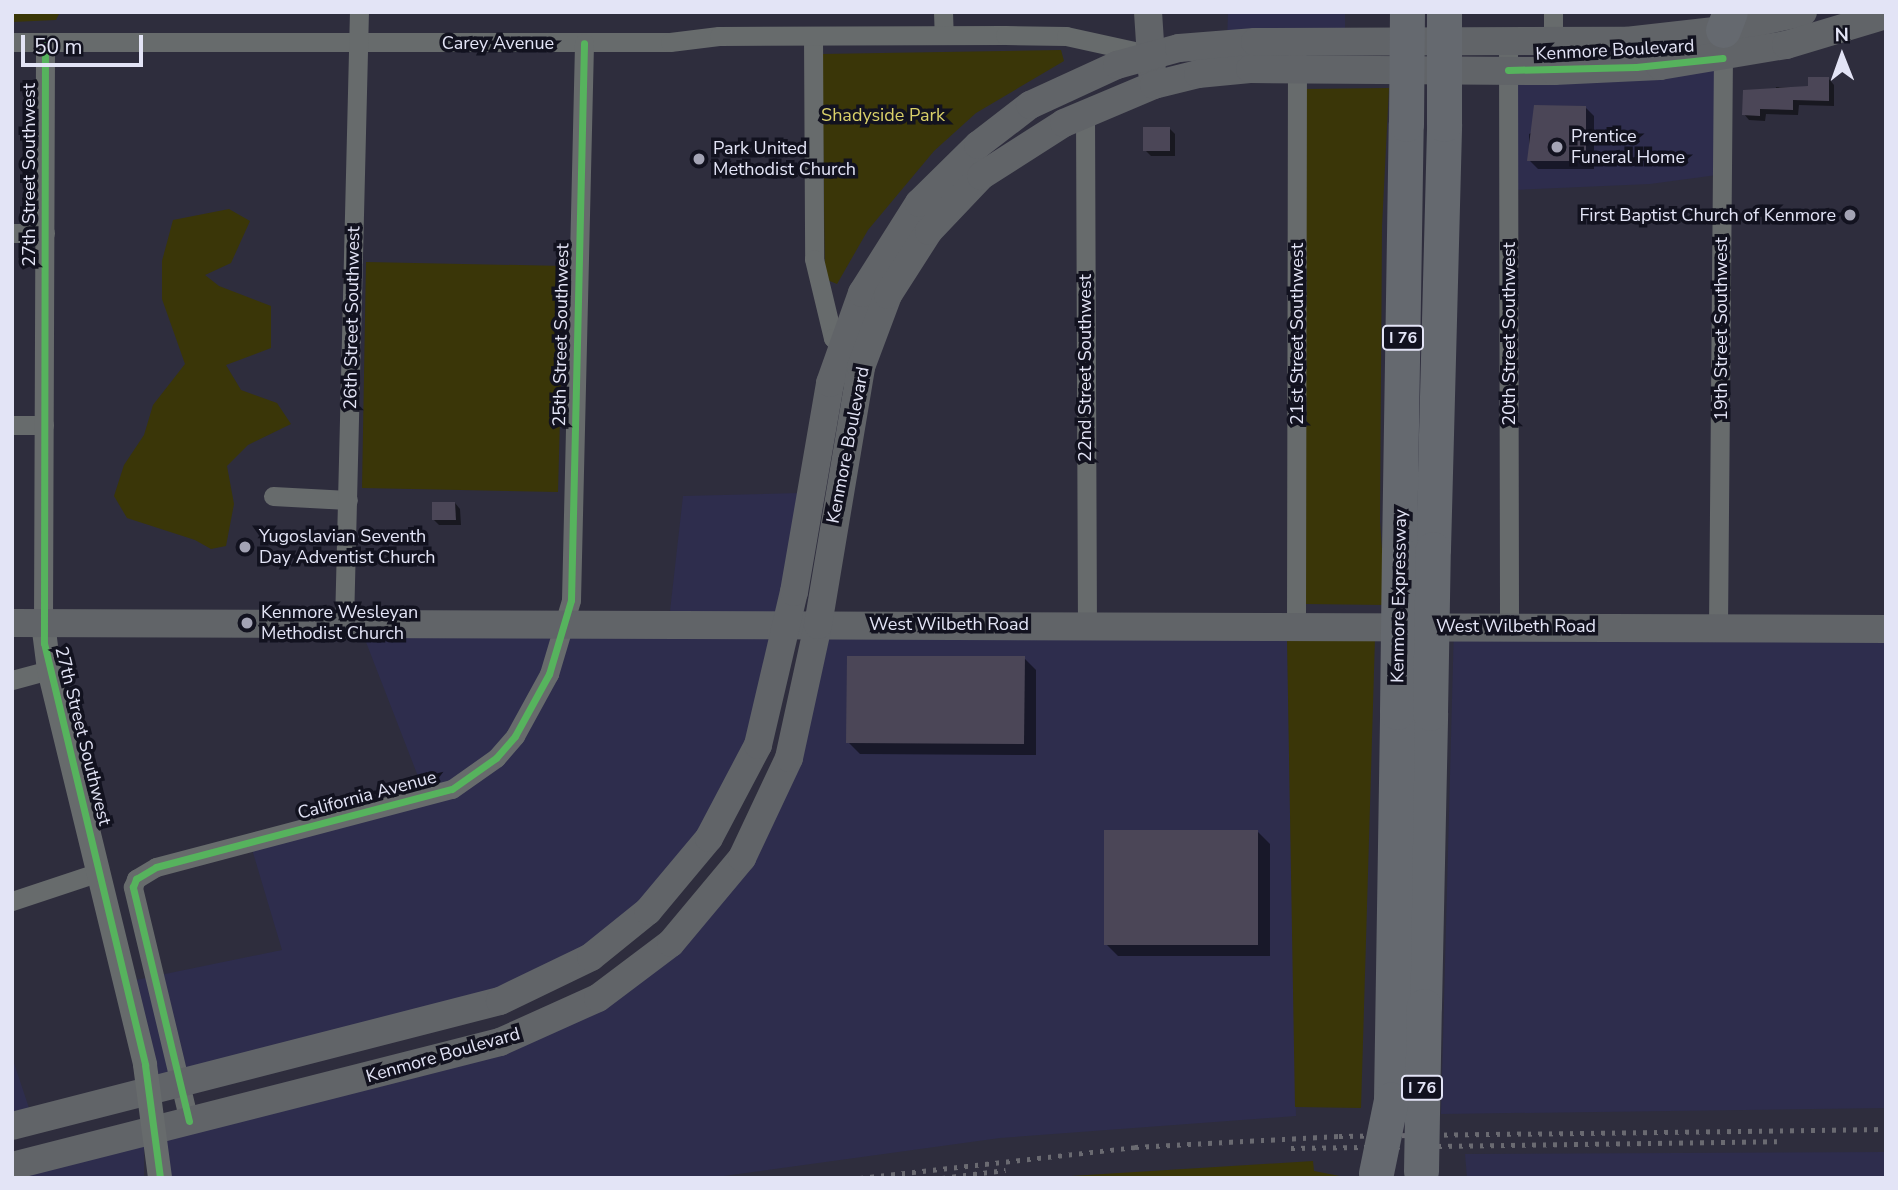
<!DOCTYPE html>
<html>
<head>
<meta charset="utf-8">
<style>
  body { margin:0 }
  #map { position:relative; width:1898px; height:1190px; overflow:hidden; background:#2e2d3d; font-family:"Nunito Sans",sans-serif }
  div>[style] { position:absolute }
  .built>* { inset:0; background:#2e2d4d }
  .green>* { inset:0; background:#3a3608 }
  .shadow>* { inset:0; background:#0007 }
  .building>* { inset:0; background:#4b4657 }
  .minor>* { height:19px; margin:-9.5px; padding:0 9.5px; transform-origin:9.5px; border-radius:9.5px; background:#676b6c }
  .tertiary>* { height:24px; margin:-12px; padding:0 12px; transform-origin:12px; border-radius:12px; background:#676b6c }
  .secondary>* { height:28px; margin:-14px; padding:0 14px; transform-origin:14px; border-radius:14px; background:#616468 }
  .motorway>* { height:35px; margin:-17.5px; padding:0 17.5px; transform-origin:17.5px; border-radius:17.5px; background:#65696f }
  .rail>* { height:5px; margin-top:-2.5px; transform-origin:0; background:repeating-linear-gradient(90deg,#6a6a71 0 3.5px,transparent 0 10.5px) }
  .tertiary-bridge>* { height:24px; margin:-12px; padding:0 12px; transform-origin:12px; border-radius:12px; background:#676b6c }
  .motorway-bridge>* { height:35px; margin:-17.5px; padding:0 17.5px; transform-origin:17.5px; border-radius:17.5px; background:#65696f }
  .cycleway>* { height:7px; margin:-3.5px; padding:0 3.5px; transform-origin:3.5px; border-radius:3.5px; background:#56b35d }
  .dots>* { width:19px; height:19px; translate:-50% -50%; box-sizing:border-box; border:4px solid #12121f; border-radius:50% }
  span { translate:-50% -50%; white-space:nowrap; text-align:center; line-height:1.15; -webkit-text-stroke:7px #12121f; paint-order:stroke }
  .shield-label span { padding:2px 5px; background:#12121f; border:2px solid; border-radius:5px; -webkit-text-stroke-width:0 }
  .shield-label { font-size:16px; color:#e3e4f6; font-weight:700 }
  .street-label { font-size:18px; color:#e3e4f6 }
  .park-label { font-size:18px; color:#d9d069 }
  .poi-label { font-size:18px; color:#e3e4f6 }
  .left { translate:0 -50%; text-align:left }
  .right { translate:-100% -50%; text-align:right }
  .frame { position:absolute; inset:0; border:14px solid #e3e4f6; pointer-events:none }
  .north { position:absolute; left:1807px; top:21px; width:70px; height:70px; -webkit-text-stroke:5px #12121f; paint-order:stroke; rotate:359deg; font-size:19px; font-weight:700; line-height:28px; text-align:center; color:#e3e4f6 }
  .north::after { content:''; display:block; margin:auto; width:24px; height:32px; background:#e3e4f6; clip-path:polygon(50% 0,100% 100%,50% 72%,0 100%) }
  .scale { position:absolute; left:21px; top:35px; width:122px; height:32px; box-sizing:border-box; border:4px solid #e3e4f6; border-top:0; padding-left:9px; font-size:21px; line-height:24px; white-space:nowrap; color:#e3e4f6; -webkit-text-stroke:5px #12121f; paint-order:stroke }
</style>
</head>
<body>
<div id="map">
  <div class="built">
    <div style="clip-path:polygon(1228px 12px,1345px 12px,1345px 42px,1227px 43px)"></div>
    <div style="clip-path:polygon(1719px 64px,1717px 175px,1650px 184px,1513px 190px,1512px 75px)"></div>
    <div style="clip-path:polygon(801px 493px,781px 619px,669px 620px,683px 496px)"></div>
    <div style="clip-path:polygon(359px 624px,786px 625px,770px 700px,709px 838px,562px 974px,150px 1090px,126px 982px,282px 950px,251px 846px,426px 797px)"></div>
    <div style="clip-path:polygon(818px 625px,1287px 626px,1296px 1116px,1000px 1138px,709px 1178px,158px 1178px,156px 1128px,274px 1101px,598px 998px,742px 858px)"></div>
    <div style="clip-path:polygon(1454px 625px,1886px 629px,1886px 1108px,1441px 1114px)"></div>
    <div style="clip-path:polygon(12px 1057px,33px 1120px,12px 1126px)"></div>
    <div style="clip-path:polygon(144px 1139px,144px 1178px,12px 1178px)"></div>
    <div style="clip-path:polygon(1886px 1152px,1886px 1178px,1467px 1178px,1465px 1154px)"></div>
  </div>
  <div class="green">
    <div style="clip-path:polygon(12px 12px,60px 12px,56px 20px,12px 22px)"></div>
    <div style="clip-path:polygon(1061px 50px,1064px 61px,976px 113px,934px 151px,868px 230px,837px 284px,825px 279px,822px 54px)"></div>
    <div style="clip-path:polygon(1389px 88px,1382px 226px,1380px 522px,1386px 605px,1305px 604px,1305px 89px)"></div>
    <div style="clip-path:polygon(229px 209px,250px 221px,231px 263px,205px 275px,219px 286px,271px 306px,271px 348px,226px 365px,241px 390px,277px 403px,291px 424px,248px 445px,227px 466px,234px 504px,226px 546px,211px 549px,195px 540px,127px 518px,114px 496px,124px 465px,144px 435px,153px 405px,185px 364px,162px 299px,162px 261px,173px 220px)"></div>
    <div style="clip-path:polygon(366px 262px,564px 266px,558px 492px,362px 488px)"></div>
    <div style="clip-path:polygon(1375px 637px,1361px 1108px,1295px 1107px,1287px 638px)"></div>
    <div style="clip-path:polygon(1313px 1161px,1314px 1171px,1350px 1178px,1039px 1178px)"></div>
  </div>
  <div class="shadow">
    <div style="clip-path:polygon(1239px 12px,1271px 12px,1271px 13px,1239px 13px)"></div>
    <div style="clip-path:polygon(1829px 79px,1834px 85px,1834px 106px,1799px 105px,1798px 115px,1766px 114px,1765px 121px,1749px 120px,1744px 114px,1775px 93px,1776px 87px,1810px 88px)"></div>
    <div style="clip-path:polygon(1585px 107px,1594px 116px,1594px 169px,1538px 169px,1529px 160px,1529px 134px)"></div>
    <div style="clip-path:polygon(1169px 128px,1175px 134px,1175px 156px,1151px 156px,1145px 150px)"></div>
    <div style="clip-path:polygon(455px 503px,460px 509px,461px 525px,439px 525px,434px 520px)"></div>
    <div style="clip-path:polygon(1024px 658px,1036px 670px,1036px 755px,860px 754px,848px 742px)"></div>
    <div style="clip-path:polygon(1257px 831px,1270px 844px,1270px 956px,1118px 956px,1106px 944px)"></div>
  </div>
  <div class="building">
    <div style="clip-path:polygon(1808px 77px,1829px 77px,1829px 101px,1793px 100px,1793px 110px,1760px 109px,1760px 116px,1742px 115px,1743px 90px,1808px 86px)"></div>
    <div style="clip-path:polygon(1534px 105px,1586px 106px,1586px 161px,1527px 161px)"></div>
    <div style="clip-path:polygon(1143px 127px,1170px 127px,1170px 151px,1143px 151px)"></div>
    <div style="clip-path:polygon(432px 502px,455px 502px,456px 520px,432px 520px)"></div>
    <div style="clip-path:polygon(847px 656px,1025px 656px,1024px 744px,846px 743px)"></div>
    <div style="clip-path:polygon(1104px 830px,1258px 830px,1258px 945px,1104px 945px)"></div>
  </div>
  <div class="minor">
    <div style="left:943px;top:12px;width:23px;rotate:88deg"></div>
    <div style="left:1553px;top:12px;width:41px;rotate:90deg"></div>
    <div style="left:813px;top:36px;width:223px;rotate:89.7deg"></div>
    <div style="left:814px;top:259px;width:81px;rotate:76.5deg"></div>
    <div style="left:833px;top:338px;width:12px;rotate:48deg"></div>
    <div style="left:841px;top:347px;width:11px;rotate:10deg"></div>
    <div style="left:12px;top:42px;width:658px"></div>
    <div style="left:670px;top:42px;width:49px;rotate:-7deg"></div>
    <div style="left:719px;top:36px;width:286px;rotate:-0.2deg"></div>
    <div style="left:1005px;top:35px;width:61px;rotate:0.9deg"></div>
    <div style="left:1066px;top:36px;width:84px;rotate:12.4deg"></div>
    <div style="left:1508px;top:43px;width:582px;rotate:89.9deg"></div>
    <div style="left:1085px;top:112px;width:511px;rotate:89.78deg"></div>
    <div style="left:12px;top:233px;width:33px"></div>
    <div style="left:12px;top:425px;width:32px"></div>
    <div style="left:273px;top:496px;width:75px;rotate:3.1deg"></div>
    <div style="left:43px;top:623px;width:581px;rotate:-89.8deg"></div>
    <div style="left:344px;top:624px;width:612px;rotate:-88.6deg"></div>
    <div style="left:1296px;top:626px;width:568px;rotate:-89.9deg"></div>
    <div style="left:1718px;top:627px;width:569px;rotate:-89.5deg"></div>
    <div style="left:12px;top:680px;width:38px;rotate:-15deg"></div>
    <div style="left:12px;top:901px;width:92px;rotate:-18.4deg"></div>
    <div style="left:189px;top:1121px;width:241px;rotate:-103.5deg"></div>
    <div style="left:133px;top:887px;width:9px;rotate:-69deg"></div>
    <div style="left:136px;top:879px;width:23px;rotate:-31deg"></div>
    <div style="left:156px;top:867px;width:306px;rotate:-14.8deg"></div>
    <div style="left:452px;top:789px;width:54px;rotate:-35.2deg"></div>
    <div style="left:496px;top:758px;width:29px;rotate:-49deg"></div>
    <div style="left:515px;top:736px;width:71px;rotate:-61.3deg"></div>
    <div style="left:549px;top:674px;width:77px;rotate:-73.4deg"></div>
    <div style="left:571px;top:600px;width:557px;rotate:-88.66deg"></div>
  </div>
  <div class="tertiary">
    <div style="left:43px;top:623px;width:47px;rotate:82.7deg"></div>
    <div style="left:49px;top:670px;width:406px;rotate:76.3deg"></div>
  </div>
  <div class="secondary">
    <div style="left:1148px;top:12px;width:60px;rotate:86.2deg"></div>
    <div style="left:12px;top:623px;width:1874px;rotate:0.18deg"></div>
    <div style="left:12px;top:1126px;width:504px;rotate:-14.37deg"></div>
    <div style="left:500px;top:1001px;width:101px;rotate:-25.8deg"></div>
    <div style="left:591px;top:957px;width:73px;rotate:-38.9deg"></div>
    <div style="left:648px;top:911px;width:95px;rotate:-50.1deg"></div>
    <div style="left:709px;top:838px;width:105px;rotate:-62.2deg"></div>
    <div style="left:758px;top:745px;width:157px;rotate:-76.8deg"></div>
    <div style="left:794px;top:592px;width:212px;rotate:-80.2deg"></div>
    <div style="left:830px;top:383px;width:96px;rotate:-70.4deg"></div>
    <div style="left:862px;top:293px;width:107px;rotate:-57.7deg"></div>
    <div style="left:919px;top:203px;width:83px;rotate:-44.5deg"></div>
    <div style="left:978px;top:145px;width:66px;rotate:-37.6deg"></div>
    <div style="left:1030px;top:105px;width:96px;rotate:-24.7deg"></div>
    <div style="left:1117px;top:65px;width:64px;rotate:-15.3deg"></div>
    <div style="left:1179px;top:48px;width:76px;rotate:-4.5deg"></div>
    <div style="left:1255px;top:42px;width:371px;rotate:-0.2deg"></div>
    <div style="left:1626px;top:41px;width:98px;rotate:-6.5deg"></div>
    <div style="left:1723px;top:30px;width:82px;rotate:-12.7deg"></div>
    <div style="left:12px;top:1166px;width:504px;rotate:-14.26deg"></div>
    <div style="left:500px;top:1042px;width:107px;rotate:-24.2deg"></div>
    <div style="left:598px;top:998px;width:91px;rotate:-37deg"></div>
    <div style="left:671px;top:943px;width:111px;rotate:-50.1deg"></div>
    <div style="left:742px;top:858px;width:110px;rotate:-64.8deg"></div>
    <div style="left:789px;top:758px;width:136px;rotate:-77.7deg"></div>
    <div style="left:818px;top:625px;width:262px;rotate:-80.5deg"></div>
    <div style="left:861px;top:367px;width:77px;rotate:-69.4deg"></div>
    <div style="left:888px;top:295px;width:76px;rotate:-57.4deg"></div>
    <div style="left:929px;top:231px;width:76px;rotate:-46.6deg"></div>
    <div style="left:981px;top:176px;width:98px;rotate:-32.6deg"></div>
    <div style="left:1064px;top:123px;width:98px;rotate:-22.9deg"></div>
    <div style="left:1154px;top:85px;width:45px;rotate:-14deg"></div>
    <div style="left:1198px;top:74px;width:52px;rotate:-5.5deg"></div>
    <div style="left:1250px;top:69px;width:304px;rotate:0.4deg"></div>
    <div style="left:1554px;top:71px;width:106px;rotate:-2.7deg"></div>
    <div style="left:1660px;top:66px;width:128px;rotate:-9.5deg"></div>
    <div style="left:1786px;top:45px;width:104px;rotate:-16.7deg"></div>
  </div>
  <div class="motorway">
    <div style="left:1723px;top:30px;width:19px;rotate:-69deg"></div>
    <div style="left:1433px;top:549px;width:425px;rotate:-88.5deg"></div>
    <div style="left:1399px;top:553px;width:429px;rotate:-89.1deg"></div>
    <div style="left:1424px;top:1006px;width:293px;rotate:-88.8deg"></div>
    <div style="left:1391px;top:1100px;width:388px;rotate:-89.1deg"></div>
  </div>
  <div class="rail">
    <div style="left:1291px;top:1148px;width:486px;rotate:-0.8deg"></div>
    <div style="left:860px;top:1178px;width:277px;rotate:-6.4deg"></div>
    <div style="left:1135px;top:1147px;width:204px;rotate:-3.1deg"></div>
    <div style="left:1339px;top:1136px;width:547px;rotate:-0.73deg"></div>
    <div style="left:942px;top:1178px;width:64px;rotate:-7.2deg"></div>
  </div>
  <div class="tertiary-bridge">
    <div style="left:145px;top:1065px;width:114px;rotate:82.4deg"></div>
  </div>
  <div class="motorway-bridge">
    <div style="left:1406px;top:124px;width:112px;rotate:-89.5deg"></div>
    <div style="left:1444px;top:124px;width:112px;rotate:-90deg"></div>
    <div style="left:1397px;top:712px;width:159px;rotate:-89.3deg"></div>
    <div style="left:1430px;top:713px;width:164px;rotate:-89deg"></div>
    <div style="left:1421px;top:1171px;width:165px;rotate:-89deg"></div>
    <div style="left:1376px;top:1173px;width:75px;rotate:-78.4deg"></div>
  </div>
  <div class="cycleway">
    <div style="left:45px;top:42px;width:601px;rotate:90.1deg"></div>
    <div style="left:44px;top:643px;width:434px;rotate:76.5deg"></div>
    <div style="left:145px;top:1065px;width:114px;rotate:82.4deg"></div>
    <div style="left:1508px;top:70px;width:128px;rotate:-1.3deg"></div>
    <div style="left:1636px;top:67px;width:87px;rotate:-5.9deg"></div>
    <div style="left:189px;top:1121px;width:241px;rotate:-103.5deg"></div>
    <div style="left:133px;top:887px;width:9px;rotate:-69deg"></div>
    <div style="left:136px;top:879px;width:23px;rotate:-31deg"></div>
    <div style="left:156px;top:867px;width:306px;rotate:-14.8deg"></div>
    <div style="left:452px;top:789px;width:54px;rotate:-35.2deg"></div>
    <div style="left:496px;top:758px;width:29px;rotate:-49deg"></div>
    <div style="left:515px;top:736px;width:71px;rotate:-61.3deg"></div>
    <div style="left:549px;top:674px;width:77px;rotate:-73.4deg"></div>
    <div style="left:571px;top:600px;width:557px;rotate:-88.66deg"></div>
  </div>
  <div class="dots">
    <div style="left:1557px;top:147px;background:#a4a4b5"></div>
    <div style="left:699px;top:159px;background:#a4a4b5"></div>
    <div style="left:1850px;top:215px;background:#a4a4b5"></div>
    <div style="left:245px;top:547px;background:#a4a4b5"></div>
    <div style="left:247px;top:623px;background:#a4a4b5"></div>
  </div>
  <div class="shield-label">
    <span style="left:1403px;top:338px">I 76</span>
    <span style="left:1422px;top:1088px">I 76</span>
  </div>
  <div class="street-label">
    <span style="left:498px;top:43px">Carey Avenue</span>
    <span style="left:1615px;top:50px;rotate:-3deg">Kenmore Boulevard</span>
    <span style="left:29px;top:175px;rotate:-90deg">27th Street Southwest</span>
    <span style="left:352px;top:318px;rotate:-89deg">26th Street Southwest</span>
    <span style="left:1721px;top:329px;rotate:-90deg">19th Street Southwest</span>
    <span style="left:1297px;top:334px;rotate:-90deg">21st Street Southwest</span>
    <span style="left:1509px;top:334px;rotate:-90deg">20th Street Southwest</span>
    <span style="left:561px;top:335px;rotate:-89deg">25th Street Southwest</span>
    <span style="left:1085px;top:368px;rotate:-90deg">22nd Street Southwest</span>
    <span style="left:848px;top:445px;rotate:-79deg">Kenmore Boulevard</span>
    <span style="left:1399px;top:596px;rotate:-89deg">Kenmore Expressway</span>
    <span style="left:949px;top:624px">West Wilbeth Road</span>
    <span style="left:1516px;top:626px">West Wilbeth Road</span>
    <span style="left:83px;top:736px;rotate:76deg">27th Street Southwest</span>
    <span style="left:367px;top:795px;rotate:-15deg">California Avenue</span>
    <span style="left:443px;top:1055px;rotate:-16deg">Kenmore Boulevard</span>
  </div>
  <div class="park-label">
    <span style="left:883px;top:115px">Shadyside Park</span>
  </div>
  <div class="poi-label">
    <span class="left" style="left:1571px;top:147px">Prentice<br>Funeral Home</span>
    <span class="left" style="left:713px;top:159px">Park United<br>Methodist Church</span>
    <span class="right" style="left:1836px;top:215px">First Baptist Church of Kenmore</span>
    <span class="left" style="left:259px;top:547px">Yugoslavian Seventh<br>Day Adventist Church</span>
    <span class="left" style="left:261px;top:623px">Kenmore Wesleyan<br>Methodist Church</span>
  </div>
  <div class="frame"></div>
  <div class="north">N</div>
  <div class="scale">50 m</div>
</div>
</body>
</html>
